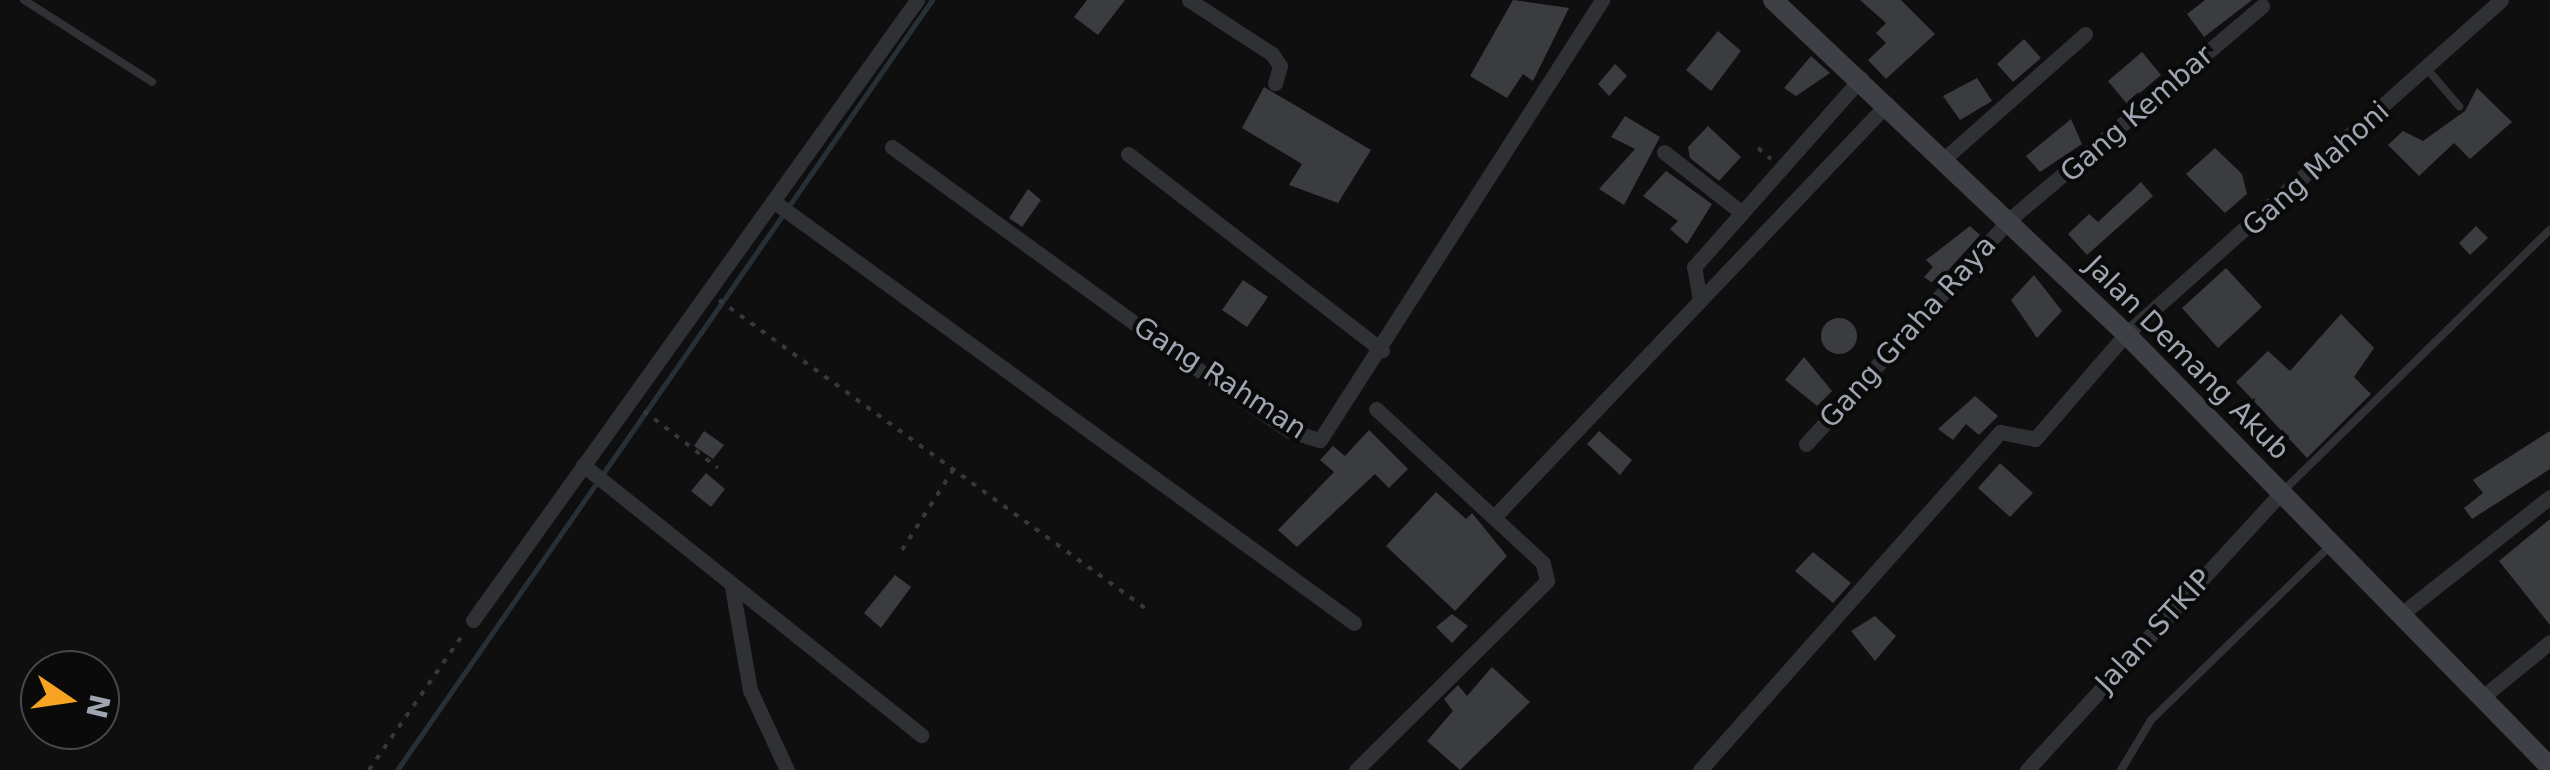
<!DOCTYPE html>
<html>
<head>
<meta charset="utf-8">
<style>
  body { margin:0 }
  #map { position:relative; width:2550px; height:770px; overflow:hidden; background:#0f0f10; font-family:"DejaVu Sans",sans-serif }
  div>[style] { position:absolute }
  .stream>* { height:5px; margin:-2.5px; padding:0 2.5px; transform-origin:2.5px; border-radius:2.5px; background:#273036 }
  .building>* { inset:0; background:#3b3c40 }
  .round { border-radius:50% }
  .path>* { height:4px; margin-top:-2px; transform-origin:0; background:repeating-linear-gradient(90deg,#36383c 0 5px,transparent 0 13px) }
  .lane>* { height:8px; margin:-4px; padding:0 4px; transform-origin:4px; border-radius:4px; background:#303135 }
  .street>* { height:15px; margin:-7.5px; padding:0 7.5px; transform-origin:7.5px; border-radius:7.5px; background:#303135 }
  .secondary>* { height:20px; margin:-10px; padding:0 10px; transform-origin:10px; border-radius:10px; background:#3e4045 }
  span { translate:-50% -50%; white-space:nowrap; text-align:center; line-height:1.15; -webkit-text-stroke:8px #0a0a0b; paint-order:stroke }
  .street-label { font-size:28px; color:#9fa6b2 }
  .north { position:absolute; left:20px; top:650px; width:100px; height:100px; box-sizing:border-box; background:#0a0a0b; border:2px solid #46484e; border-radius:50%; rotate:103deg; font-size:28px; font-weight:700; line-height:40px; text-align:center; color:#9fa6b2 }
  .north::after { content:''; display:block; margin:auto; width:35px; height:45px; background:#f6a321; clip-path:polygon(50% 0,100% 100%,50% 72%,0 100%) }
</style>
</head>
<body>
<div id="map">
  <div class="stream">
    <div style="left:397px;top:770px;width:938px;rotate:-55.21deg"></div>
  </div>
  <div class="building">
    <div style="clip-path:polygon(1087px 0,1125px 0,1098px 35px,1074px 17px)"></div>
    <div style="clip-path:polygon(1513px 0,1569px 8px,1533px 81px,1523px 74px,1507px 98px,1470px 76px)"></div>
    <div style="clip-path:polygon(1860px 0,1901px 0,1935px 34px,1886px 79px,1868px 60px,1886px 43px,1876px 33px,1886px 23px)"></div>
    <div style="clip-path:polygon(2205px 0,2252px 0,2204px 37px,2187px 14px)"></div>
    <div style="clip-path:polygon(1718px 31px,1741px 51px,1711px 91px,1686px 70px)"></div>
    <div style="clip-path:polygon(2024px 39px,2041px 58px,2013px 82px,1997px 64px)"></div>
    <div style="clip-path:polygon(2142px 52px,2161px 75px,2127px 104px,2108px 81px)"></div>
    <div style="clip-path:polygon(1811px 56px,1830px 73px,1796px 96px,1784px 88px)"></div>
    <div style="clip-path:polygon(1615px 64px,1627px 76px,1609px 96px,1598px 84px)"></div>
    <div style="clip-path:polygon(1977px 78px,1992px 101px,1960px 120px,1943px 96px)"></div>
    <div style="clip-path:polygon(1264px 87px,1371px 150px,1338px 203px,1289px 185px,1302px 164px,1242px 128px)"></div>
    <div style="clip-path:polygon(2477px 88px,2512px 122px,2470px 159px,2454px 143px,2419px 176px,2388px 145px,2403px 131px,2423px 141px,2465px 111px)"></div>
    <div style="clip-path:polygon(1625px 116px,1660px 137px,1624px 205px,1599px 189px,1635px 149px,1611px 137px)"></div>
    <div style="clip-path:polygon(2071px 119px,2082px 144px,2040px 172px,2026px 156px)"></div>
    <div style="clip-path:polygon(1708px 126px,1741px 157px,1719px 181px,1690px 158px,1688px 147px)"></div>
    <div style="clip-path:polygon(2215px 148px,2242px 174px,2247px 194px,2225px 213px,2186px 174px)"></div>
    <div style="clip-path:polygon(1666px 171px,1712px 204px,1687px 244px,1670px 229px,1678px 221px,1643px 196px)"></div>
    <div style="clip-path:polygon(2141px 182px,2153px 196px,2087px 255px,2068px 234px,2089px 214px,2098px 222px)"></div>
    <div style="clip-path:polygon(1028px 189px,1041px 200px,1022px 227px,1009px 218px)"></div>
    <div style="clip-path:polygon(1970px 226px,1980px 235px,1935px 285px,1924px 277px,1933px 267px,1926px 260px)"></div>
    <div style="clip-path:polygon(2476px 226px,2488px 238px,2470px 255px,2459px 243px)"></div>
    <div style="clip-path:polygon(2226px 268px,2262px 307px,2218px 348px,2182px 308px)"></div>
    <div style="clip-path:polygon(2034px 275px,2062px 311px,2037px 338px,2011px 300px)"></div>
    <div style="clip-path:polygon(1243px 280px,1268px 297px,1247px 327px,1222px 310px)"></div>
    <div style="clip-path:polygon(2341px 314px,2374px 348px,2354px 377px,2371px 394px,2307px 458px,2236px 382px,2268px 351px,2290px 371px)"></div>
    <div class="round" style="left:1821px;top:318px;width:36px;height:36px"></div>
    <div style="clip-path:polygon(1804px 357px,1832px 391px,1817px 406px,1785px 380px)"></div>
    <div style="clip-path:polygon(1975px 396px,1998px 416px,1979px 435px,1966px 424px,1953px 440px,1938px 429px)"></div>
    <div style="clip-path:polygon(1369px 430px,1408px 469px,1389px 488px,1375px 474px,1297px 547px,1278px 530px,1334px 472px,1320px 460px,1333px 446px,1345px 456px)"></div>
    <div style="clip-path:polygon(704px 431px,724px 445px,713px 459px,694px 446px)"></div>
    <div style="clip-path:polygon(1599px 431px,1632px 460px,1620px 475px,1587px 444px)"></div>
    <div style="clip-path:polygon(2550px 431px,2550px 469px,2472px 519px,2464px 508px,2483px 493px,2473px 480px)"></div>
    <div style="clip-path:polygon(2000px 463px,2033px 493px,2010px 517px,1978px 488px)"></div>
    <div style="clip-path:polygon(706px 473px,725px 489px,711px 507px,691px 491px)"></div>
    <div style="clip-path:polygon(1436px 492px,1466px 519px,1472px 513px,1507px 556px,1455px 611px,1386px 546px)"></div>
    <div style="clip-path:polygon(2550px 519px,2550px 625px,2499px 561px)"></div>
    <div style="clip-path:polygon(1813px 552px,1851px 583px,1833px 603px,1795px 571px)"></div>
    <div style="clip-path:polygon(895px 575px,911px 587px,881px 628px,864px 613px)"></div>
    <div style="clip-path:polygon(1452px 614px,1468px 626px,1452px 643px,1436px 627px)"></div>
    <div style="clip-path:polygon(1875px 616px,1896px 636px,1875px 661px,1851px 631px)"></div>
    <div style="clip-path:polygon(1492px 667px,1530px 702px,1460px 770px,1427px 741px,1453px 711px,1444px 699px,1458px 685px,1467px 696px)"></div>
  </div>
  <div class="path">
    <div style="left:1758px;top:148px;width:17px;rotate:40deg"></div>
    <div style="left:719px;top:300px;width:526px;rotate:35.87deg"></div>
    <div style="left:644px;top:411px;width:93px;rotate:37.6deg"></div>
    <div style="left:902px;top:550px;width:95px;rotate:-57.5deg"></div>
    <div style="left:369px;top:770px;width:165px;rotate:-55.3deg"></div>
  </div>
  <div class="lane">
    <div style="left:24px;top:0;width:152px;rotate:32.6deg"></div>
    <div style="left:2428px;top:70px;width:48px;rotate:49.3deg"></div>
    <div style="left:2282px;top:492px;width:375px;rotate:-44.4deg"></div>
    <div style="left:2121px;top:770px;width:58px;rotate:-59deg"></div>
    <div style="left:2151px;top:720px;width:248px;rotate:-44.2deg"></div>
  </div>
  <div class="street">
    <div style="left:1189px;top:0;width:99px;rotate:33deg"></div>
    <div style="left:1272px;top:54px;width:14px;rotate:56deg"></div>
    <div style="left:1280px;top:66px;width:18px;rotate:106deg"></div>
    <div style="left:892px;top:147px;width:372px;rotate:36deg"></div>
    <div style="left:1193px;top:366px;width:117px;rotate:33.8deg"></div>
    <div style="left:1290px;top:431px;width:31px;rotate:17deg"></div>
    <div style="left:1320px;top:440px;width:523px;rotate:-57.34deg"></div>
    <div style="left:1664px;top:152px;width:99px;rotate:38deg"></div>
    <div style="left:1128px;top:154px;width:321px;rotate:37.7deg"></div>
    <div style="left:1945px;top:158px;width:187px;rotate:-41.5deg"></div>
    <div style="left:773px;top:201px;width:718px;rotate:35.99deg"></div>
    <div style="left:1700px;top:300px;width:34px;rotate:-100deg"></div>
    <div style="left:1694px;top:267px;width:252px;rotate:-48.5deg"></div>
    <div style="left:1806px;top:444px;width:304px;rotate:-47.8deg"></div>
    <div style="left:2010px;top:219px;width:330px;rotate:-40.2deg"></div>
    <div style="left:583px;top:465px;width:433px;rotate:38.6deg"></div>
    <div style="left:1495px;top:516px;width:569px;rotate:-46.42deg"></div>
    <div style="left:732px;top:587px;width:105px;rotate:80.1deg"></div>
    <div style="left:750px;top:690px;width:88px;rotate:65.2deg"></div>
    <div style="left:2400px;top:615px;width:191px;rotate:-38.2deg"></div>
    <div style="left:473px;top:620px;width:763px;rotate:-54.39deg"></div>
    <div style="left:2485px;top:695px;width:84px;rotate:-39.2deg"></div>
    <div style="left:1356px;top:770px;width:269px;rotate:-44.7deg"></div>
    <div style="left:1547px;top:581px;width:18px;rotate:-103deg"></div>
    <div style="left:1543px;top:563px;width:227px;rotate:-137.3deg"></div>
    <div style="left:1700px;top:770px;width:452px;rotate:-48.4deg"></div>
    <div style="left:2000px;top:432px;width:36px;rotate:11deg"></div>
    <div style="left:2035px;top:439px;width:139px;rotate:-49.1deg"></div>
    <div style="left:2126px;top:334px;width:502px;rotate:-41.69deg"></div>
    <div style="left:2027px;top:770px;width:377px;rotate:-47.5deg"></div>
  </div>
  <div class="secondary">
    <div style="left:1773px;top:0;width:486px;rotate:43.4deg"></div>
    <div style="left:2126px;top:334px;width:606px;rotate:45.6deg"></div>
  </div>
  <div class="street-label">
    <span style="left:2137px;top:114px;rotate:-41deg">Gang Kembar</span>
    <span style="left:2316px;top:169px;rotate:-42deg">Gang Mahoni</span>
    <span style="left:1908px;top:332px;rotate:-48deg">Gang Graha Raya</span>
    <span style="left:2187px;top:358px;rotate:45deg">Jalan Demang Akub</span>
    <span style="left:1220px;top:378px;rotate:33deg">Gang Rahman</span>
    <span style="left:2154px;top:631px;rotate:-47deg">Jalan STKIP</span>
  </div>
  <div class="north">N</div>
</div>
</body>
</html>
